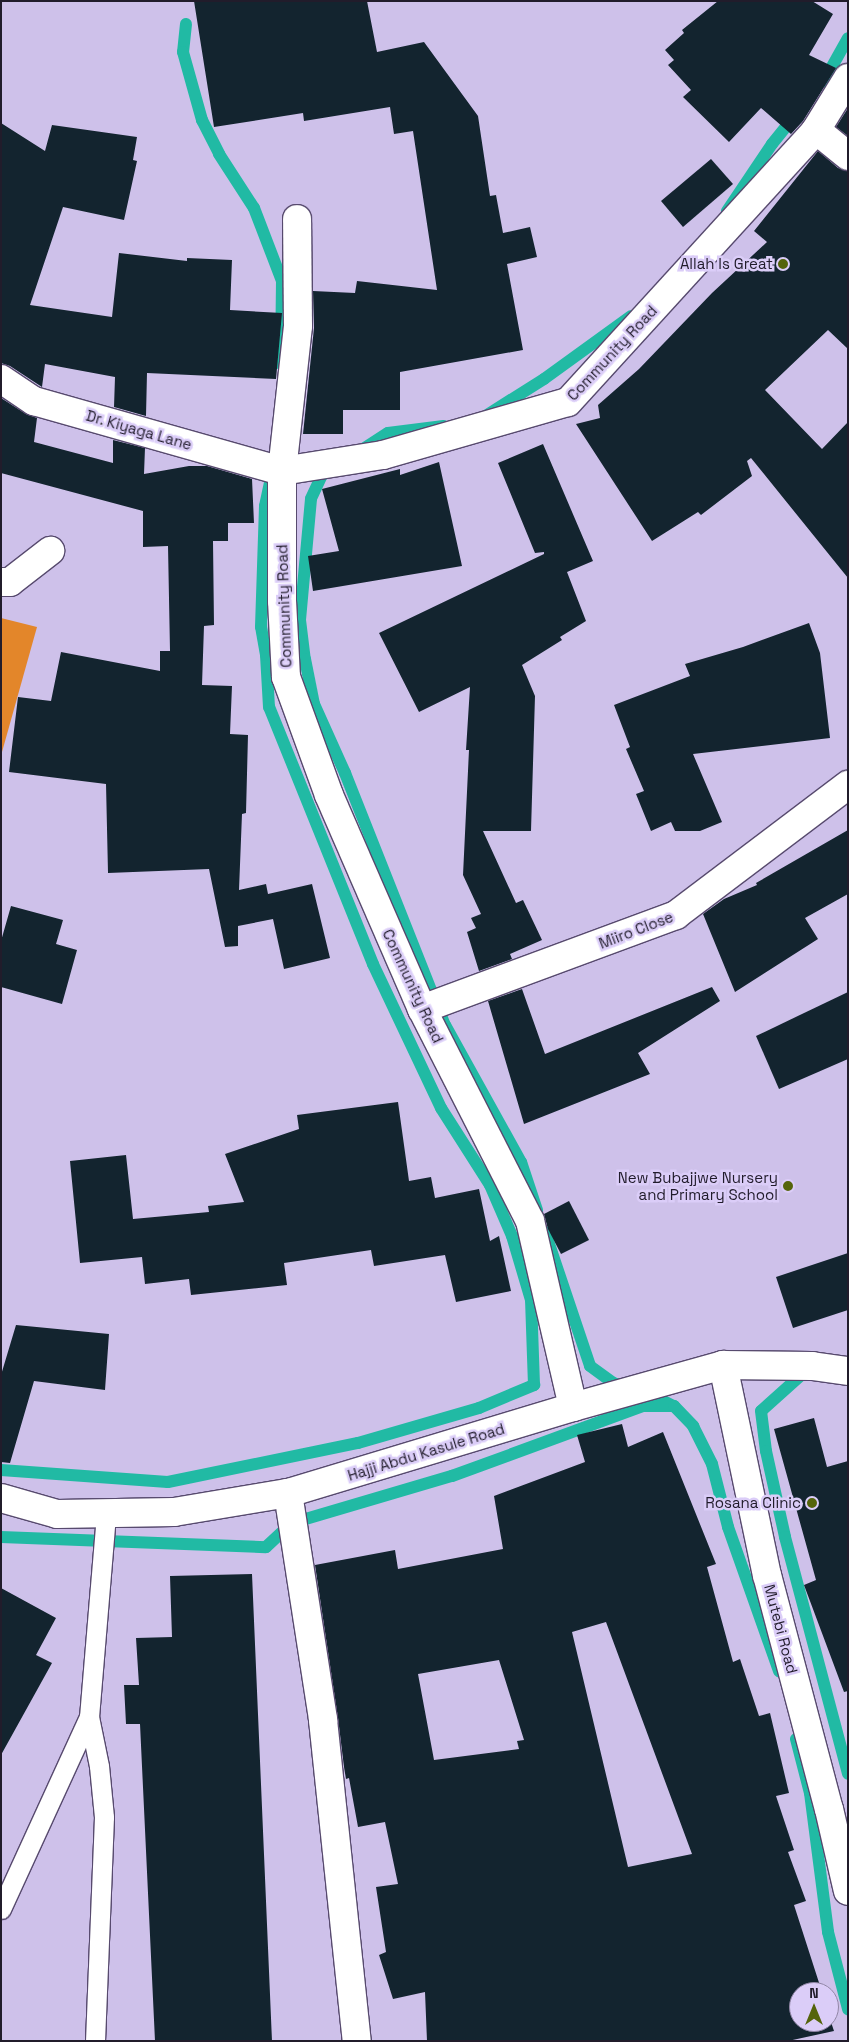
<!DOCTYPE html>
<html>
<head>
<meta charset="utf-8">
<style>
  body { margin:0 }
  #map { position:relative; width:849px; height:2042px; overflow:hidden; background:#cec1ea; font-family:"Space Grotesk",sans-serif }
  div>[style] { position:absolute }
  .green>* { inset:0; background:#e3862a }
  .stream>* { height:12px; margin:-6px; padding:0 6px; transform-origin:6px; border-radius:6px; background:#21baa4 }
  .building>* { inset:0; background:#13242f }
  .roads { filter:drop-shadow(1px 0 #574a6e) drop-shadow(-1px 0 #574a6e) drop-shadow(0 1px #574a6e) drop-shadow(0 -1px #574a6e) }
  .lane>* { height:19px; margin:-9.5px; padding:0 9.5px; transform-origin:9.5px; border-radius:9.5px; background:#fff }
  .street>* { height:28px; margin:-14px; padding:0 14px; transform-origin:14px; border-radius:14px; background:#fff }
  .dots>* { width:14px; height:14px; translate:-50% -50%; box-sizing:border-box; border:2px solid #dbcdf8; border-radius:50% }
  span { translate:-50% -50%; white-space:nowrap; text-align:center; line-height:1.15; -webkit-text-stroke:5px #dbcdf8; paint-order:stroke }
  .poi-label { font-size:15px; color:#211c2b }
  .right { translate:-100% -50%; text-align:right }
  .street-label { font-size:15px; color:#211c2b }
  .frame { position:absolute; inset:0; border:2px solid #211c2b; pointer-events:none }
  .north { position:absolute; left:789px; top:1982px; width:50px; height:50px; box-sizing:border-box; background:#dbcdf8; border:1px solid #9186a6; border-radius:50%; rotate:0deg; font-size:14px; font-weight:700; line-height:20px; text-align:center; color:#211c2b }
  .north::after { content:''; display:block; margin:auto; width:18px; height:22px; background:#55640b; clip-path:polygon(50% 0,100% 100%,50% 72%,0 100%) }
</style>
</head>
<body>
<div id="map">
  <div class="green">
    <div style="clip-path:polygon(1px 618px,37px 627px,2px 752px,1px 752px)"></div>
  </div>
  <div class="stream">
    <div style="left:186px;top:24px;width:28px;rotate:96deg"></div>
    <div style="left:183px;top:52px;width:71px;rotate:74.4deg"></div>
    <div style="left:202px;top:120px;width:38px;rotate:63deg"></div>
    <div style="left:219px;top:154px;width:64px;rotate:57.1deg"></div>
    <div style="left:254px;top:208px;width:78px;rotate:69deg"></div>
    <div style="left:282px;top:281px;width:83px;rotate:90.7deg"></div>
    <div style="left:824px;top:81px;width:49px;rotate:-60.8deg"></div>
    <div style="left:727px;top:211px;width:81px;rotate:-56.1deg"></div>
    <div style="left:772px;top:144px;width:36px;rotate:-51deg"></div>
    <div style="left:487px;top:415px;width:67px;rotate:-32.3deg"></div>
    <div style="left:544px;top:379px;width:107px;rotate:-35.9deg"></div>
    <div style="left:360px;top:451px;width:33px;rotate:-33deg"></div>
    <div style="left:388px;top:433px;width:56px;rotate:-7.1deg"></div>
    <div style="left:332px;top:468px;width:12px;rotate:145deg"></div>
    <div style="left:322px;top:475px;width:26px;rotate:115deg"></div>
    <div style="left:311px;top:499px;width:121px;rotate:95.2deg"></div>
    <div style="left:300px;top:620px;width:39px;rotate:83deg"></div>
    <div style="left:305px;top:659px;width:46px;rotate:78.7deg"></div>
    <div style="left:314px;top:704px;width:76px;rotate:65.8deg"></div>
    <div style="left:345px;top:773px;width:271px;rotate:68.4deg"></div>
    <div style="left:445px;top:1025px;width:157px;rotate:61deg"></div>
    <div style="left:521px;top:1162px;width:51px;rotate:71.6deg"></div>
    <div style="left:545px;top:1232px;width:141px;rotate:71.4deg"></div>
    <div style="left:590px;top:1366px;width:29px;rotate:36deg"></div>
    <div style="left:613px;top:1383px;width:38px;rotate:17deg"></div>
    <div style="left:649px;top:1394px;width:28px;rotate:26deg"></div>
    <div style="left:809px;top:1368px;width:64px;rotate:138.1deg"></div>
    <div style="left:761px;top:1411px;width:40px;rotate:82.9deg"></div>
    <div style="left:766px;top:1451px;width:88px;rotate:77.5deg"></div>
    <div style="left:785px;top:1537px;width:245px;rotate:75.1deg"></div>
    <div style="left:1px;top:1470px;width:167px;rotate:4.1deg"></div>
    <div style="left:168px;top:1482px;width:194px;rotate:-11.6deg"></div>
    <div style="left:358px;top:1443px;width:126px;rotate:-16.1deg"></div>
    <div style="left:479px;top:1408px;width:60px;rotate:-22.7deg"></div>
    <div style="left:534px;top:1385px;width:85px;rotate:-92deg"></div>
    <div style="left:531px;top:1300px;width:67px;rotate:-106.5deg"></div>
    <div style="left:512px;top:1236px;width:56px;rotate:-113.3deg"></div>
    <div style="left:490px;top:1185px;width:91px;rotate:-122.5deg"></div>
    <div style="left:441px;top:1108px;width:159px;rotate:-115.3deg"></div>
    <div style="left:373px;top:964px;width:277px;rotate:-112deg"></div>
    <div style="left:269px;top:707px;width:52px;rotate:-93.3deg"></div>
    <div style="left:266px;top:655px;width:28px;rotate:-100deg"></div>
    <div style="left:261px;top:627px;width:121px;rotate:-88.1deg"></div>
    <div style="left:265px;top:506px;width:34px;rotate:-78deg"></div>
    <div style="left:1px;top:1537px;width:265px;rotate:2.2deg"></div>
    <div style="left:266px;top:1547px;width:35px;rotate:-43deg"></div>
    <div style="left:292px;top:1523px;width:167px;rotate:-16.4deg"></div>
    <div style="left:452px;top:1476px;width:203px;rotate:-20.1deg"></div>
    <div style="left:643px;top:1406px;width:31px"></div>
    <div style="left:674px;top:1406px;width:28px;rotate:46deg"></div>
    <div style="left:693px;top:1426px;width:42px;rotate:63.4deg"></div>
    <div style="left:712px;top:1464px;width:65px;rotate:75.7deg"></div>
    <div style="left:728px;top:1527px;width:153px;rotate:70.5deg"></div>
    <div style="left:796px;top:1739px;width:56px;rotate:75.5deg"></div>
    <div style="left:810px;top:1793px;width:140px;rotate:82.6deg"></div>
    <div style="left:828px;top:1932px;width:80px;rotate:75.4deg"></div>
  </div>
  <div class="building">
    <div style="clip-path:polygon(194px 1px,367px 1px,377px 52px,424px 42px,478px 116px,490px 196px,496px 195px,503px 233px,530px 227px,537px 257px,507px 264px,523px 350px,400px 372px,400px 410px,343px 410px,343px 434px,303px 434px,314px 328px,313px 291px,355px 293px,357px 281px,437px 290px,413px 131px,394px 134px,390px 107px,304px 121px,303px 113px,214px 127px)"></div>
    <div style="clip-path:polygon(718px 1px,812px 1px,833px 14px,809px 55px,836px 68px,803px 121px,791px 134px,761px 108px,729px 142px,683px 97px,691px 90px,668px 65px,674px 60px,665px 50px,684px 33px,682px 30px)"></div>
    <div style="clip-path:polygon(848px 108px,848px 136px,836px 127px)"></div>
    <div style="clip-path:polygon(1px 123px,45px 151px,52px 125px,137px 137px,133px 160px,137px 161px,124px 220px,63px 207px,30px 305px,112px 317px,119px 253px,187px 261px,187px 258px,232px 260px,230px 310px,282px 313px,276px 379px,147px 373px,146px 416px,114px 407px,115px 377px,45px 364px,42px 387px,10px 366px,1px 363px)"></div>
    <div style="clip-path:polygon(818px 151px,838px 168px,848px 171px,848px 349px,828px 330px,765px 390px,822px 449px,848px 422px,848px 578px,751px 458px,747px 461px,752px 476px,701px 515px,698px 512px,652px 541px,576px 424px,600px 418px,598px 405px,639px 369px,712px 293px,767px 242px,754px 231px)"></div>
    <div style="clip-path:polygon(711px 159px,733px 184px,683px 227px,661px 201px)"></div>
    <div style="clip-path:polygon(1px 398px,26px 414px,37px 418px,34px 442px,113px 463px,113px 440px,145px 448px,144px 474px,189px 466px,207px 466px,252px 479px,254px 523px,228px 523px,228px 541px,213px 541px,214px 625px,204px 626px,202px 685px,232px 686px,230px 734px,248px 735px,246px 813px,242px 814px,239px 890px,266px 884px,268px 894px,312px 884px,330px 958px,284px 969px,273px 919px,238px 926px,238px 946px,225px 947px,209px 869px,108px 873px,106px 784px,9px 772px,18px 697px,51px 701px,61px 652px,160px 671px,160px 651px,170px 651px,168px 546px,143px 547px,143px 511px,1px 473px)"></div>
    <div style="clip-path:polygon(543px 444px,593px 561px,567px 572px,586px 621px,560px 637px,562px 640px,522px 665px,535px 696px,531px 831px,483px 831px,516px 903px,523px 900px,542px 940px,510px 954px,512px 959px,479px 971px,467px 932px,476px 928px,471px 918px,481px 914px,463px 875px,469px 750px,466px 750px,470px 687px,419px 712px,379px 633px,544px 554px,544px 552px,535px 553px,498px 463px)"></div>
    <div style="clip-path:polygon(439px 462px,462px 566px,313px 591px,308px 556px,339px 551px,322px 489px,400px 469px,400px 475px)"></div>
    <div style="clip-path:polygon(809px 623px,820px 653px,830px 738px,693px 754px,722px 822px,700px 831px,675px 831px,671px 822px,651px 831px,636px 794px,644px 791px,626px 749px,630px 747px,614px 705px,690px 676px,685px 664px,743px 647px)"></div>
    <div style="clip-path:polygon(848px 830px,848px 894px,805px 918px,818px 939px,735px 992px,703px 914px,724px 899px,757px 885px,756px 883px)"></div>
    <div style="clip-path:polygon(11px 906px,63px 920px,56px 944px,77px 950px,62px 1004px,1px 987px,1px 941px)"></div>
    <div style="clip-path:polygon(712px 987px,720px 1001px,638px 1053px,650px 1074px,524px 1124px,488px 1001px,522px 989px,545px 1054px)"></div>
    <div style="clip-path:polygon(848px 992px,848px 1059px,779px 1089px,756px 1036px)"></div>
    <div style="clip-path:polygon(398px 1102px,409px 1181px,431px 1177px,435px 1198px,479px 1189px,490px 1241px,499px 1236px,511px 1291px,456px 1302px,445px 1255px,374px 1266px,371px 1250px,284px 1263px,287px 1285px,191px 1295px,189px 1279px,145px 1284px,142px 1257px,80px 1263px,70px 1161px,126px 1155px,133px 1219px,209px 1212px,208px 1206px,244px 1202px,225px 1154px,299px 1129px,297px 1115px)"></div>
    <div style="clip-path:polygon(569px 1201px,589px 1240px,561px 1254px,548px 1229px,544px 1214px)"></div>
    <div style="clip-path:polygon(848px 1253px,848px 1310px,793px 1328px,776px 1277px)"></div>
    <div style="clip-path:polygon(16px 1325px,109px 1334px,105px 1390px,34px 1381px,10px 1463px,1px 1462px,1px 1375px)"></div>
    <div style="clip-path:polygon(814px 1418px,827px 1467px,848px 1461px,848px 1691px,844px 1692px,804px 1585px,816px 1580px,774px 1429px)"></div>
    <div style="clip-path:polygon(evenodd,622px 1424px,628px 1447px,663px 1432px,716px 1564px,707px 1567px,733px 1662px,740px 1659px,759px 1716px,770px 1713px,789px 1793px,776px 1796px,794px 1850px,788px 1852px,806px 1901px,794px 1905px,822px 1992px,799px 1992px,799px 2022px,829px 2022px,829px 2016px,834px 2031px,788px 2041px,427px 2041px,425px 1992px,393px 1999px,379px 1955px,386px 1952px,376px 1887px,398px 1884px,385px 1822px,358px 1827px,349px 1778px,346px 1779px,344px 1767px,338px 1718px,315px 1565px,395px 1550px,398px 1569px,503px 1549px,494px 1496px,585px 1462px,577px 1435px,622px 1424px,606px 1622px,692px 1854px,628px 1867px,572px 1632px,606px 1622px,622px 1424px,499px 1660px,524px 1740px,517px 1741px,519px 1749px,434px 1760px,418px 1674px,499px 1660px)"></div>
    <div style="clip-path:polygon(252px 1574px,272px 2041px,155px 2041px,140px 1724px,126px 1724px,124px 1685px,139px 1685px,136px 1638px,172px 1637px,170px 1576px)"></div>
    <div style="clip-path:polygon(1px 1588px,56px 1618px,36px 1655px,52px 1663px,1px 1755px)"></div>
  </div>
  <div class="roads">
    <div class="lane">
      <div style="left:1px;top:1909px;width:211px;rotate:-65.4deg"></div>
      <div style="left:95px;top:2041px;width:224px;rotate:-87.7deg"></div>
      <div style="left:104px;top:1817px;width:51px;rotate:-95.6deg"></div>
      <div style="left:99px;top:1766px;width:50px;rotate:-101.5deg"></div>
      <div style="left:89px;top:1717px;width:205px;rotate:-85.2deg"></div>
    </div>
    <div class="street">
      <div style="left:816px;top:130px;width:41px;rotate:39.1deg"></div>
      <div style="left:1px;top:379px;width:40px;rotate:34deg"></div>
      <div style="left:34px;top:401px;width:258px;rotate:15.8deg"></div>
      <div style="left:282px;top:471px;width:146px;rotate:-83.7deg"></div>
      <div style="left:298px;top:326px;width:107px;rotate:-90.5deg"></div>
      <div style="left:1px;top:582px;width:9px"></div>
      <div style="left:10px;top:582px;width:51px;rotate:-37.8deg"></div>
      <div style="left:422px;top:1009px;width:271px;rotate:-20.3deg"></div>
      <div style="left:676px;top:915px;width:216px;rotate:-37.1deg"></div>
      <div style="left:723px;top:1365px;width:215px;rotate:78.2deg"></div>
      <div style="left:767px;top:1575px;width:242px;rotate:75.2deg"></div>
      <div style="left:829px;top:1809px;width:84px;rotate:77deg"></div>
      <div style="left:573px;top:1407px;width:191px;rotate:-103deg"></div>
      <div style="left:530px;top:1221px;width:238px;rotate:-117deg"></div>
      <div style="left:422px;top:1009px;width:233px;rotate:-113.5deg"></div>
      <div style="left:329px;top:795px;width:126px;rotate:-110deg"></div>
      <div style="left:286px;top:677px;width:76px;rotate:-93deg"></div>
      <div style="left:282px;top:601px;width:130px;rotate:-90deg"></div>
      <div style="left:282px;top:471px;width:102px;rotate:-9deg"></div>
      <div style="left:383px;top:455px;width:192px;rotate:-16deg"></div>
      <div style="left:568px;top:402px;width:368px;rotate:-47.6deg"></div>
      <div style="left:816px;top:130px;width:61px;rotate:-58.4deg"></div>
      <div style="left:288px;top:1493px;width:230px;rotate:81.2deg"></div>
      <div style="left:323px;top:1720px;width:323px;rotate:84deg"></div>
      <div style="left:1px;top:1498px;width:58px;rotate:15.9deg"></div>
      <div style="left:57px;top:1514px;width:117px;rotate:-1deg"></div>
      <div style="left:174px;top:1512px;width:116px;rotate:-9.5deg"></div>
      <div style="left:288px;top:1493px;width:298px;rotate:-16.8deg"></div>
      <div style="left:573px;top:1407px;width:156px;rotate:-15.6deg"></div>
      <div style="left:723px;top:1365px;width:89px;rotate:0.6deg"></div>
      <div style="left:812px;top:1366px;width:36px;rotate:8deg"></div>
    </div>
  </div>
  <div class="dots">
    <div style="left:783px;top:264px;background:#55640b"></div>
    <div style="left:788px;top:1186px;background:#55640b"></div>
    <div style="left:812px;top:1503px;background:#55640b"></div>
  </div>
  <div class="poi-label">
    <span class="right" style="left:773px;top:264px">Allah Is Great</span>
    <span class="right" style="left:778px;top:1186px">New Bubajjwe Nursery<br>and Primary School</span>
    <span class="right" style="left:801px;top:1503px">Rosana Clinic</span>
  </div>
  <div class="street-label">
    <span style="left:612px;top:353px;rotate:-47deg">Community Road</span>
    <span style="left:139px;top:430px;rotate:16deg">Dr. Kiyaga Lane</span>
    <span style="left:284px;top:606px;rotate:-92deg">Community Road</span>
    <span style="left:636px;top:930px;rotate:-21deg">Miiro Close</span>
    <span style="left:413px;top:986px;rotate:65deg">Community Road</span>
    <span style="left:426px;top:1452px;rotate:-17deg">Hajji Abdu Kasule Road</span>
    <span style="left:781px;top:1629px;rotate:75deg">Mutebi Road</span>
  </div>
  <div class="frame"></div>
  <div class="north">N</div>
</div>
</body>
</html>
